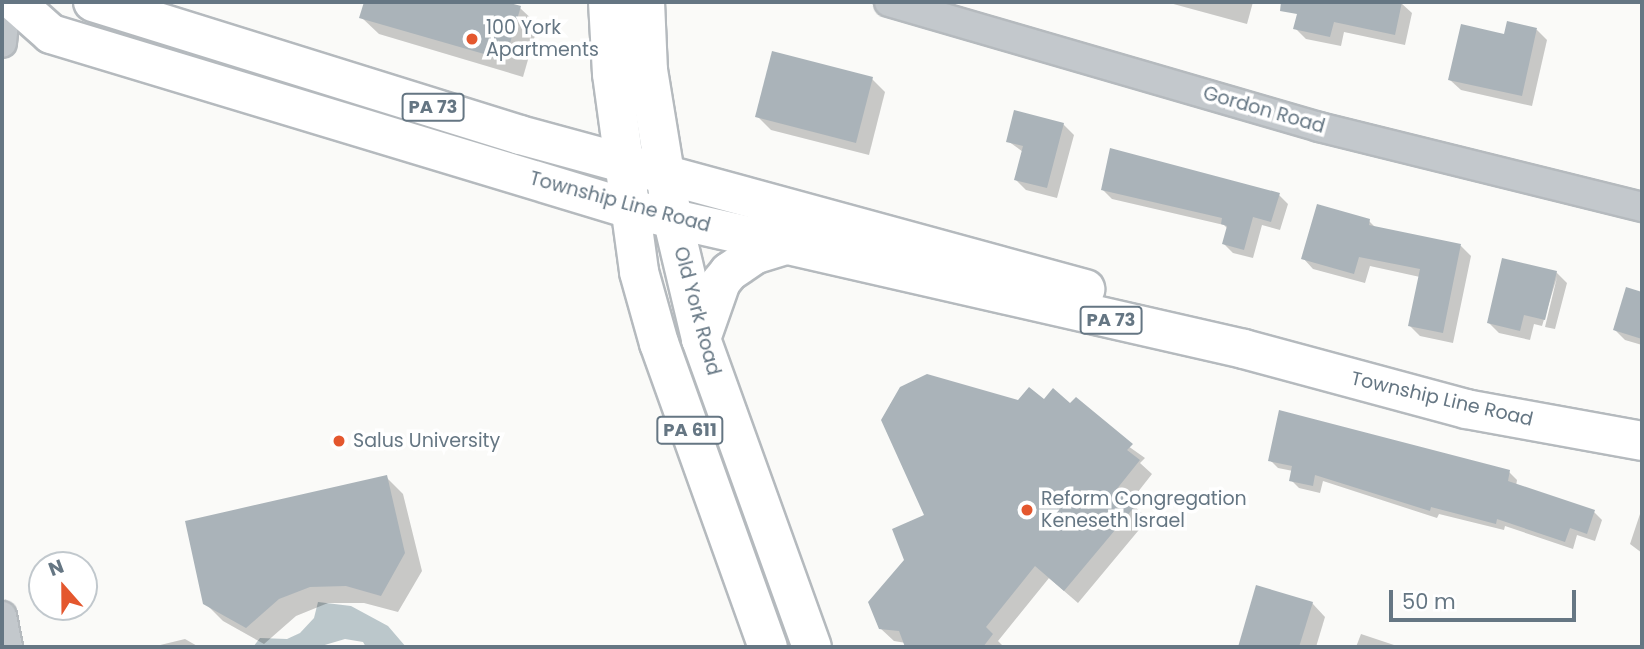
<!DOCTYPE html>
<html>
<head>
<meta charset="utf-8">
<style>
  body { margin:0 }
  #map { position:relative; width:1644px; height:649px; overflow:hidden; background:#fafaf8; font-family:Poppins,sans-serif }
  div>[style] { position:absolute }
  .water>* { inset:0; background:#bbc7cb }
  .shadow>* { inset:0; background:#0003 }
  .building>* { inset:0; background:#aab3b9 }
  .roads { filter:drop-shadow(2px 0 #b5babe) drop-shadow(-2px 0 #b5babe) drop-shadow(0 2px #b5babe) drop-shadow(0 -2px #b5babe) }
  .minor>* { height:28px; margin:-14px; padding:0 14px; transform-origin:14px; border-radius:14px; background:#c3c8cc }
  .primary>* { height:38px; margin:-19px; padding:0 19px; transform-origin:19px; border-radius:19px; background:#fff }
  .trunk>* { height:38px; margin:-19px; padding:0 19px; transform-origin:19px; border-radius:19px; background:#fff }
  .dots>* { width:19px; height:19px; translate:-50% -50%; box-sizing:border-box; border:4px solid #fff; border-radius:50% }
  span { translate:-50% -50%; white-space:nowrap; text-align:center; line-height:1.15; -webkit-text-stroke:7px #fff; paint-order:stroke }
  .shield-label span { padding:2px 5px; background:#fff; border:2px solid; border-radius:5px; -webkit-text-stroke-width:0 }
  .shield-label { font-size:18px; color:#657683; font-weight:700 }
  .poi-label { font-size:19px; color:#657683 }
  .left { translate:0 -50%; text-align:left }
  .street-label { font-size:19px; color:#657683 }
  .frame { position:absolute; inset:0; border:4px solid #657683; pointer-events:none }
  .north { position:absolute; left:28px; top:551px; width:70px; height:70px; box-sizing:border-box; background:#fff; border:2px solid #c1c8cd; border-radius:50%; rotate:339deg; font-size:19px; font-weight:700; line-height:28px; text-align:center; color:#657683 }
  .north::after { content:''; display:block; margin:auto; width:24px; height:32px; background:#e4572e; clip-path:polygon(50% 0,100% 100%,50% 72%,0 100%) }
  .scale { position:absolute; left:1389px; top:590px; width:187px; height:32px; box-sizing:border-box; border:4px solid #657683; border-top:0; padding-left:9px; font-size:21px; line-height:24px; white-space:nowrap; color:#657683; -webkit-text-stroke:5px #fff; paint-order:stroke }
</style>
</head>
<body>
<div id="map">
  <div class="water">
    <div style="clip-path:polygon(318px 602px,351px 606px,388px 626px,406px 647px,366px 647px,363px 642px,345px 639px,318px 647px,253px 647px,260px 638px,287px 639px,300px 633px,314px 618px)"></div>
  </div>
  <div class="shadow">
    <div style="clip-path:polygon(366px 2px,499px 2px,520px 8px,538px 25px,523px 77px,379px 34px,361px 17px)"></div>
    <div style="clip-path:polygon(1166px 2px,1253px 2px,1247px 24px)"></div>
    <div style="clip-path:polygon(1319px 2px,1401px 3px,1412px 13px,1405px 45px,1344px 32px,1341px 46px,1306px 39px,1295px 28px,1317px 13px)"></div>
    <div style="clip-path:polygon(1537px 30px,1547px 40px,1532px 106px,1461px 90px,1450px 80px,1506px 36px)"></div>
    <div style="clip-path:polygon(872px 79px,885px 92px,869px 155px,771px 130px,757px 116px)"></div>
    <div style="clip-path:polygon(1063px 124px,1074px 135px,1057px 198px,1026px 190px,1016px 180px,1023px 152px,1008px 141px)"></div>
    <div style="clip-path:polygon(1103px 190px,1279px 195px,1288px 204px,1280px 230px,1262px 225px,1253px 258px,1233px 253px,1224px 244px,1228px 229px,1224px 225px,1112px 199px)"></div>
    <div style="clip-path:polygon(1369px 221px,1376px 228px,1461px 246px,1471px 256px,1453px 343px,1420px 336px,1410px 326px,1420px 277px,1370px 266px,1365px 283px,1313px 269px,1303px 258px)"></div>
    <div style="clip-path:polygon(1556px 272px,1567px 283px,1555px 329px,1545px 327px,1557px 277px,1542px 326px,1534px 324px,1530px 340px,1499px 333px,1488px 322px)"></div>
    <div style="clip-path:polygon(1627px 289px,1642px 294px,1642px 345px,1625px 340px,1615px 330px)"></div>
    <div style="clip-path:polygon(1045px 401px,1070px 405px,1145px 458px,1140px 463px,1152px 474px,1130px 502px,1148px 519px,1078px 603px,1049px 578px,998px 641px,1004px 647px,907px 647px,906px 643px,894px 641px,880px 628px,926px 515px,1018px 402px)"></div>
    <div style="clip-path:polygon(1270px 460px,1509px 472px,1517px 480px,1516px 486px,1594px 512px,1602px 520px,1595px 541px,1577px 535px,1573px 549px,1505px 526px,1504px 530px,1439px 514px,1437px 518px,1323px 481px,1320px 493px,1299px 488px,1291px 480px,1293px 471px,1278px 468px)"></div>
    <div style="clip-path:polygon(386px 477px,403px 494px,422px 571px,398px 612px,364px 603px,328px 603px,296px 616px,264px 644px,223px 621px,205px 603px)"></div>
    <div style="clip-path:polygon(1642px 508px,1642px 553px,1630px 544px)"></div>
    <div style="clip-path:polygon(1257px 588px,1312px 603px,1325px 617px,1316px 647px,1240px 647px)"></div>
    <div style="clip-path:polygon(1361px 634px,1400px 647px,1356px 647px)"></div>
    <div style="clip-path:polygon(185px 639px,199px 647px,152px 647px)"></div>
  </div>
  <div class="building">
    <div style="clip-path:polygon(364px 2px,506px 2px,521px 6px,505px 60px,359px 18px)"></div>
    <div style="clip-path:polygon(1281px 2px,1402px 2px,1395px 35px,1334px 22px,1330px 37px,1293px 29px,1297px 14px,1280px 11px)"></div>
    <div style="clip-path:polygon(1507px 21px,1537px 28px,1522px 96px,1448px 80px,1461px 24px,1504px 34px)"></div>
    <div style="clip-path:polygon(772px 51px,873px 77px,856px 143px,755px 117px)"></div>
    <div style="clip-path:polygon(1014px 110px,1064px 123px,1047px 188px,1014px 180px,1023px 146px,1006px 142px)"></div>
    <div style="clip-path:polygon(1110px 148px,1280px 193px,1271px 222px,1253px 217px,1244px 250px,1222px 244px,1227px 226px,1221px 224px,1222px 218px,1101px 190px)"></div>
    <div style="clip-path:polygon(1317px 204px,1370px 219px,1369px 225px,1461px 244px,1443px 333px,1408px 326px,1420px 269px,1359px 257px,1354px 274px,1301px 259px)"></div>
    <div style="clip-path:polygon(1502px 258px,1557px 271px,1545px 320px,1524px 315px,1520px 331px,1487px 323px)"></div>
    <div style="clip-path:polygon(1626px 287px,1642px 292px,1642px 339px,1613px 330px)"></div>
    <div style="clip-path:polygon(927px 374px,1018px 400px,1029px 387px,1044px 399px,1053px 388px,1070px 403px,1076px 397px,1133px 444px,1127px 450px,1140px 460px,1116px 490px,1136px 505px,1064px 591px,1035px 566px,986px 627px,993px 634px,983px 647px,905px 647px,899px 631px,879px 629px,868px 602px,904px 560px,892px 529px,924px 515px,881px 420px,900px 387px)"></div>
    <div style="clip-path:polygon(1279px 410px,1510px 470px,1508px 481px,1595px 510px,1587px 534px,1570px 528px,1565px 542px,1497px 519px,1496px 524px,1431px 507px,1430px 511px,1315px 475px,1313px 486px,1289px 481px,1292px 466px,1268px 461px)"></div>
    <div style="clip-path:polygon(387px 475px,405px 553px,381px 596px,346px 586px,310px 587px,279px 599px,246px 628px,203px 604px,185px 521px)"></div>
    <div style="clip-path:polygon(1256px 585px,1313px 602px,1299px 647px,1238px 647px)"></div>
  </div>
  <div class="roads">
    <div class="minor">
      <div style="left:889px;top:2px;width:448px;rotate:16.2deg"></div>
      <div style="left:1319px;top:127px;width:333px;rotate:13.9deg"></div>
      <div style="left:2px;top:43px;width:41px;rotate:-84.4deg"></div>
      <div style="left:2px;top:616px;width:32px;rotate:79deg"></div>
    </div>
    <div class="primary">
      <div style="left:15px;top:2px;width:48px;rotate:41.6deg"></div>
      <div style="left:51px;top:34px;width:605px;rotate:16.82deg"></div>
      <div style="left:630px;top:209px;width:630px;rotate:12.84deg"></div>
      <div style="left:1244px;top:349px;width:230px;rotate:15.1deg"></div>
      <div style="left:1466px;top:409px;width:179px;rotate:10.3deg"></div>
      <div style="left:93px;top:2px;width:447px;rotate:17.3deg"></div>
      <div style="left:520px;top:135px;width:586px;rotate:15.25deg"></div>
      <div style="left:701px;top:339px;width:60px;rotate:-70.7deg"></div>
      <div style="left:721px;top:282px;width:13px;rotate:-51deg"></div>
      <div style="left:729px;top:272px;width:32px;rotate:-34deg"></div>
      <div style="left:756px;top:254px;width:34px;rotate:-17deg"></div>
    </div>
    <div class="trunk">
      <div style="left:608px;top:2px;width:72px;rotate:86.8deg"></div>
      <div style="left:612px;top:74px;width:200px;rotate:82.2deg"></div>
      <div style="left:639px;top:272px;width:74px;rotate:74.3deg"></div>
      <div style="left:659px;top:343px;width:323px;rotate:70.3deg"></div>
      <div style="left:645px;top:2px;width:68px;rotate:87.5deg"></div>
      <div style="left:648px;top:70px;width:149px;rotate:80.7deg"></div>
      <div style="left:672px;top:217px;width:125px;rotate:76.6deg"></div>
      <div style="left:701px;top:339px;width:327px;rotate:70.2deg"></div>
    </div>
  </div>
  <div class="dots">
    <div style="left:472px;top:39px;background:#e4572e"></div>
    <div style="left:339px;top:441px;background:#e4572e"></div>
    <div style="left:1027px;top:510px;background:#e4572e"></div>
  </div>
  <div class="shield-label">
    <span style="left:433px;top:107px">PA 73</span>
    <span style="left:1111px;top:320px">PA 73</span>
    <span style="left:690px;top:430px">PA 611</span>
  </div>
  <div class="poi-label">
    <span class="left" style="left:486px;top:39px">100 York<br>Apartments</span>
    <span class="left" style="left:353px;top:441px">Salus University</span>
    <span class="left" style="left:1041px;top:510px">Reform Congregation<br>Keneseth Israel</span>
  </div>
  <div class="street-label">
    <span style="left:1264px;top:110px;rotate:16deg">Gordon Road</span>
    <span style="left:620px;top:202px;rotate:15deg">Township Line Road</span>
    <span style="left:697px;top:311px;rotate:75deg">Old York Road</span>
    <span style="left:1442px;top:399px;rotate:13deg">Township Line Road</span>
  </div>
  <div class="frame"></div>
  <div class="north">N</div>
  <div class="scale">50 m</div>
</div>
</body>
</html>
